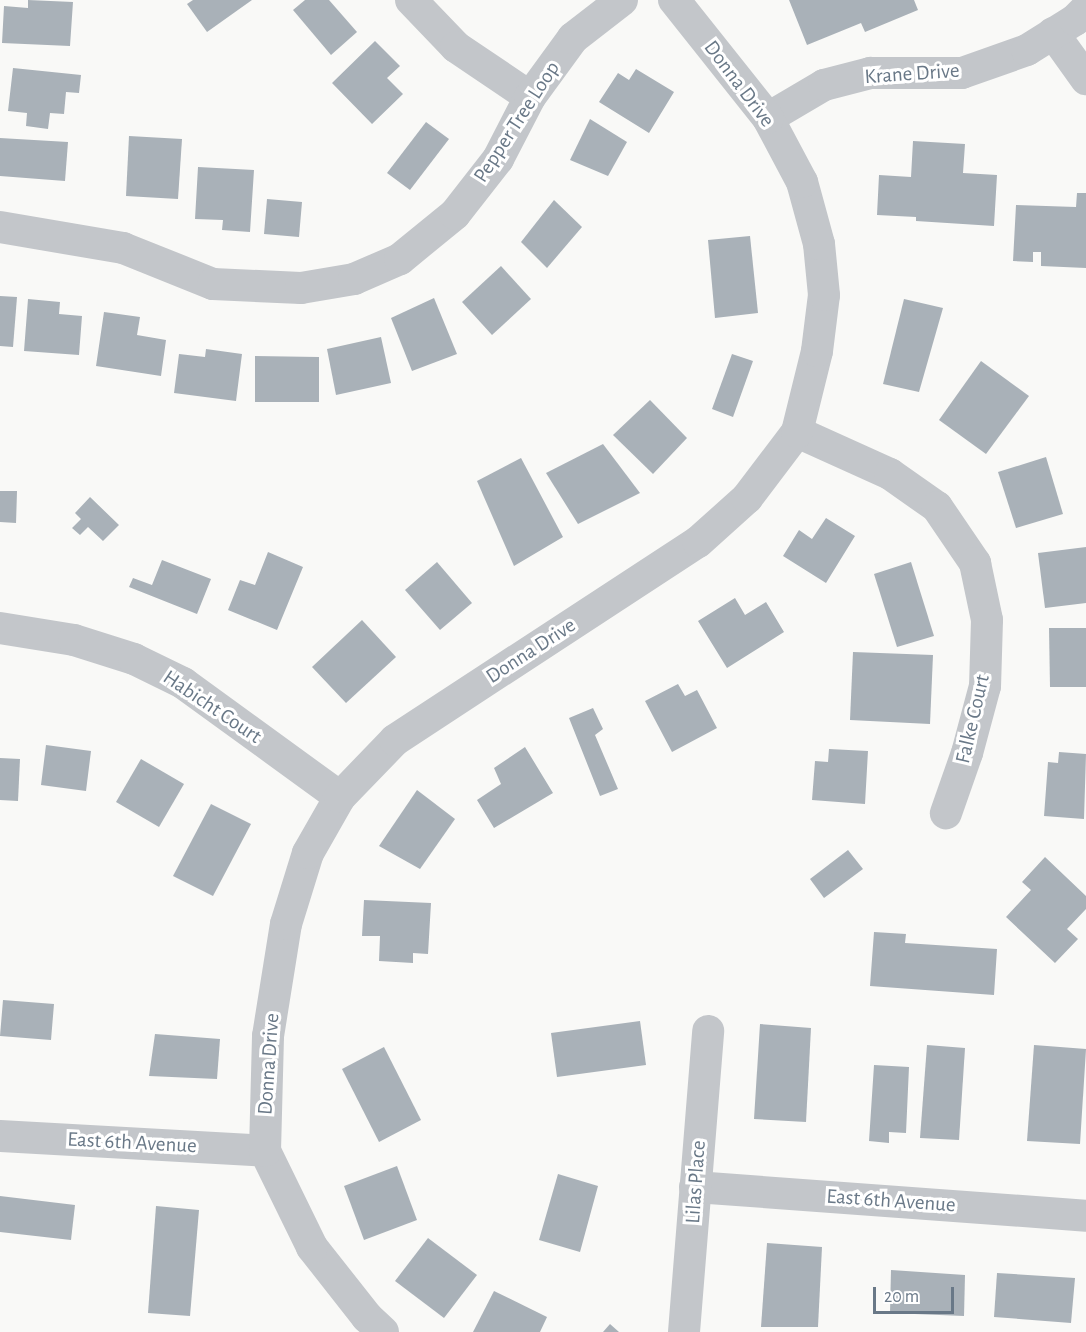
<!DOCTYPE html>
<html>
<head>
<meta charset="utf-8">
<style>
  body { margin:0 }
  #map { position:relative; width:1086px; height:1332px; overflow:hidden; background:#f9f9f7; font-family:"Alegreya Sans",sans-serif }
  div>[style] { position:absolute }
  .building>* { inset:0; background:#a9b1b8 }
  .minor>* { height:32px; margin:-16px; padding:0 16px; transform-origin:16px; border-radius:16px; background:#c3c6ca }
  span { translate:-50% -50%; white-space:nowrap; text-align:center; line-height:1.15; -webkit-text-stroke:6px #fff; paint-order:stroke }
  .street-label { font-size:21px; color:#697887 }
  .scale { position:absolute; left:873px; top:1287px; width:81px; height:27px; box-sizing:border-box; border:3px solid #697887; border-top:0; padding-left:8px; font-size:18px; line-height:21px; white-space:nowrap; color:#697887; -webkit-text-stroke:4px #fff; paint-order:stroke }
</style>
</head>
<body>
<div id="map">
  <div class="building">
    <div style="clip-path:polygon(28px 0,73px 2px,70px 46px,2px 43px,4px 6px,28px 8px)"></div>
    <div style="clip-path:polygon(193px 0,252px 0,207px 32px,187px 4px)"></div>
    <div style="clip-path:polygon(305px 0,329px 0,357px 32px,331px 55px,293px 10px)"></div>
    <div style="clip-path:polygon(789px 0,914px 0,918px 10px,865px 32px,861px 23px,807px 45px)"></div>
    <div style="clip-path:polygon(375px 41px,400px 66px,387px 78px,403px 94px,372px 124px,332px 83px)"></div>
    <div style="clip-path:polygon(13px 68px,81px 75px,79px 93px,66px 92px,64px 114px,50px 113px,48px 129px,26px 126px,27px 113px,8px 111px)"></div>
    <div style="clip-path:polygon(636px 69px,674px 92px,649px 133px,599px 102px,618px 73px,629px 80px)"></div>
    <div style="clip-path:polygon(590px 119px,627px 142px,608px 176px,570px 160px)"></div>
    <div style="clip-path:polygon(426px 122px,449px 139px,410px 190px,387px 173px)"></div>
    <div style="clip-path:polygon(129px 136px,182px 139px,178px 199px,126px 196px)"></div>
    <div style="clip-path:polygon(0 138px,68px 142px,65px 181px,0 176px)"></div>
    <div style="clip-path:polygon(913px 141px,965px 144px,963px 173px,997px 175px,994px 226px,916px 221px,916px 217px,877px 215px,879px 175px,911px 177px)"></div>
    <div style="clip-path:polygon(198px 167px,254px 170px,250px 232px,222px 230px,223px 220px,195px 219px)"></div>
    <div style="clip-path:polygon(1077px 193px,1086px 193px,1086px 268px,1041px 266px,1041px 252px,1033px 252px,1033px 262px,1013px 261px,1016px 205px,1076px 207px)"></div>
    <div style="clip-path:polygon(267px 199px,302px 202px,299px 237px,264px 234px)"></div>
    <div style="clip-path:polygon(554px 200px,582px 227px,547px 268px,521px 242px)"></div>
    <div style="clip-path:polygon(750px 236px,758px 313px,715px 318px,708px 240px)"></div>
    <div style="clip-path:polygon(501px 266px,531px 299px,492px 335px,462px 302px)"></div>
    <div style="clip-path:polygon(0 296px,17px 297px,13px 347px,0 346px)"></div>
    <div style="clip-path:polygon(434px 298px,457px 354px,412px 371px,391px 318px)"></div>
    <div style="clip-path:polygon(28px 299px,60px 302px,59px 314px,82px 316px,79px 355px,24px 351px)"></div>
    <div style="clip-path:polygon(904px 299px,943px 308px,919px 392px,883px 384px)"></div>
    <div style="clip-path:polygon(104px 312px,140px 317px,137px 335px,166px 340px,161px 376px,96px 366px)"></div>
    <div style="clip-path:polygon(381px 337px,391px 383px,336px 395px,327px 349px)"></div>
    <div style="clip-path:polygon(206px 349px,242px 354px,236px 401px,174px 393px,179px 354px,205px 357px)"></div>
    <div style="clip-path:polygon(732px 354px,753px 361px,733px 417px,712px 409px)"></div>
    <div style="clip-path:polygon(255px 356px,319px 357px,319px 402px,255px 402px)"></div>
    <div style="clip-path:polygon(981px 361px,1029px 396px,986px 454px,939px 420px)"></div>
    <div style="clip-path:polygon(650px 400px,687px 438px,653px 474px,613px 435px)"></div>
    <div style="clip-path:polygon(603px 444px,640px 493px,578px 524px,546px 473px)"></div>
    <div style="clip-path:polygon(1046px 457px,1063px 514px,1016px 528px,998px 472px)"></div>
    <div style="clip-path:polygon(521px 458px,563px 537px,514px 566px,477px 481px)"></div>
    <div style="clip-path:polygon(0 491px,17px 491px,16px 523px,0 522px)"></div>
    <div style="clip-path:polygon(90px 497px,119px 525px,103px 541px,88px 527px,80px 535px,72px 528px,81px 519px,75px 513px)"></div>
    <div style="clip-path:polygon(826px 518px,855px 536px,826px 583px,783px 556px,799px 530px,812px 539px)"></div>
    <div style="clip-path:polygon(1086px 547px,1086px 603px,1045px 608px,1038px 553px)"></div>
    <div style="clip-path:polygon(268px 552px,303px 567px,277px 630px,228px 610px,240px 580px,255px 585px)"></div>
    <div style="clip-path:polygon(162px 560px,211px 579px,197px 614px,129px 587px,133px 578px,152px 585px)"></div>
    <div style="clip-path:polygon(437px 562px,472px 603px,440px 630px,405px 590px)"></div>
    <div style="clip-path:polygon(911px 562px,934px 636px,897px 647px,874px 574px)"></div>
    <div style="clip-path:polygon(735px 598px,745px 615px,766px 602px,784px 632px,727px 668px,698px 621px)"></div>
    <div style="clip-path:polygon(362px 620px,396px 657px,346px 703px,312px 667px)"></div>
    <div style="clip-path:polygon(1049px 628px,1086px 628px,1086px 687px,1050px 687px)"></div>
    <div style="clip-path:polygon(853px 652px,933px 655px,930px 724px,850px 720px)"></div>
    <div style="clip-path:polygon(678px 684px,685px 696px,697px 690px,717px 728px,672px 752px,645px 701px)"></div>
    <div style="clip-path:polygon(593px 708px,603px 729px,595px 735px,618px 789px,600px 796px,569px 718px)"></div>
    <div style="clip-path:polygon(46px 745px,91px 751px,86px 791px,41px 785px)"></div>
    <div style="clip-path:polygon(525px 747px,553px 793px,494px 828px,477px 800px,501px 784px,494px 768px)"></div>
    <div style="clip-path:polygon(829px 749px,868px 751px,865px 804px,812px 800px,815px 761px,828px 762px)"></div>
    <div style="clip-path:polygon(1059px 752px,1086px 754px,1084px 819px,1044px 816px,1048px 762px,1058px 763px)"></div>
    <div style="clip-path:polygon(0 758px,20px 759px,18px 801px,0 800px)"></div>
    <div style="clip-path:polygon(141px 759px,184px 784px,159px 827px,116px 802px)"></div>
    <div style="clip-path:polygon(417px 790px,455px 819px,420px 869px,379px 846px)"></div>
    <div style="clip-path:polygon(211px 804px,251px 824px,213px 896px,173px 876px)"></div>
    <div style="clip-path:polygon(848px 850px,863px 869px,824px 898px,810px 879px)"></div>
    <div style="clip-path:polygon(1045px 857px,1086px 896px,1086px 909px,1067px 929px,1078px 939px,1055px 963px,1006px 917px,1031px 890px,1022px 882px)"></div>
    <div style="clip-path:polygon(364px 900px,431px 903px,428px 954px,413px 953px,413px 963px,379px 961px,380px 936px,362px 936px)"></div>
    <div style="clip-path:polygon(874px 932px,906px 934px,905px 943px,997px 949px,994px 995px,870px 986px)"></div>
    <div style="clip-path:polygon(3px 1000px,54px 1004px,51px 1040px,0 1036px)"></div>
    <div style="clip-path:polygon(640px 1021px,646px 1065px,557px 1077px,551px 1033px)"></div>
    <div style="clip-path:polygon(760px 1024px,811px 1028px,806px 1122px,754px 1119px)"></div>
    <div style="clip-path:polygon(155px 1034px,220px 1039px,217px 1079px,149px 1076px)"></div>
    <div style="clip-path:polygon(927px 1045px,965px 1048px,959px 1140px,920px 1138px)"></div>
    <div style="clip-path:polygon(1034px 1045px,1086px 1049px,1080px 1144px,1027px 1141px)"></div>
    <div style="clip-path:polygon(384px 1047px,421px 1120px,379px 1142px,342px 1069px)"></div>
    <div style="clip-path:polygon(874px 1065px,909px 1067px,906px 1133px,889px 1132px,889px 1143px,869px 1141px)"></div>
    <div style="clip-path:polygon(397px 1166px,417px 1220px,364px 1240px,344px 1186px)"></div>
    <div style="clip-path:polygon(558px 1174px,598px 1186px,580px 1252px,539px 1240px)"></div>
    <div style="clip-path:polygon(0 1196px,75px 1205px,71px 1240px,0 1232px)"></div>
    <div style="clip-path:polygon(156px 1206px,199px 1210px,190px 1316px,148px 1313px)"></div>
    <div style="clip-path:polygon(428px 1238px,477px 1275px,444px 1318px,395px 1281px)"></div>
    <div style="clip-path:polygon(767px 1243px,822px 1247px,818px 1327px,761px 1327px)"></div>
    <div style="clip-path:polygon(891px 1270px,965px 1275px,964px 1316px,890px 1313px)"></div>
    <div style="clip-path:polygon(997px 1273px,1075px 1278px,1071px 1323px,994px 1317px)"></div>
    <div style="clip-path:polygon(494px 1291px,547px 1317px,540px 1332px,473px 1332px)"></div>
    <div style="clip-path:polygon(610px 1324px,619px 1332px,603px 1332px)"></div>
  </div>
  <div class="minor">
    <div style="left:411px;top:0;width:65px;rotate:46.2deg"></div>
    <div style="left:456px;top:47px;width:89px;rotate:34deg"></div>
    <div style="left:1053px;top:33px;width:57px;rotate:54.3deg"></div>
    <div style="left:768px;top:118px;width:65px;rotate:-30.5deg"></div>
    <div style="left:824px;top:85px;width:48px;rotate:-14.6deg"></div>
    <div style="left:870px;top:73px;width:92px"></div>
    <div style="left:962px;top:73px;width:69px;rotate:-19.5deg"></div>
    <div style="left:1027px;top:50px;width:57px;rotate:-32deg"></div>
    <div style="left:1075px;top:20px;width:16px;rotate:-45deg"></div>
    <div style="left:0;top:227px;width:125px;rotate:9.7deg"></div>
    <div style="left:123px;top:248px;width:97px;rotate:21.8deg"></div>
    <div style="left:213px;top:284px;width:88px;rotate:2.6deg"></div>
    <div style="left:301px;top:288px;width:54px;rotate:-9.6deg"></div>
    <div style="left:354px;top:279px;width:50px;rotate:-23.5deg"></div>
    <div style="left:400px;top:259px;width:71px;rotate:-39.3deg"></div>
    <div style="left:455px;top:214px;width:70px;rotate:-52deg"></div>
    <div style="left:498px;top:159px;width:70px;rotate:-62.7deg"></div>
    <div style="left:530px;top:97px;width:73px;rotate:-53.9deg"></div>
    <div style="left:573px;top:38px;width:62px;rotate:-37.8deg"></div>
    <div style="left:797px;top:432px;width:102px;rotate:24.3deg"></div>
    <div style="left:890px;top:474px;width:57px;rotate:35.1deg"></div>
    <div style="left:937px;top:507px;width:68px;rotate:55.8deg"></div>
    <div style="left:975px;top:563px;width:58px;rotate:78.1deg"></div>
    <div style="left:987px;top:620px;width:66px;rotate:91.7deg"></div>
    <div style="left:985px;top:686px;width:69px;rotate:105deg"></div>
    <div style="left:967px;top:753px;width:64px;rotate:109.3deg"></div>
    <div style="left:0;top:628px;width:75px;rotate:9.2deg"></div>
    <div style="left:74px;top:640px;width:63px;rotate:17.6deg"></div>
    <div style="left:134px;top:659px;width:55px;rotate:26.1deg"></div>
    <div style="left:183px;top:683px;width:194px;rotate:36deg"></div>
    <div style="left:0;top:1136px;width:265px;rotate:3.2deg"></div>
    <div style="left:695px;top:1187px;width:392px;rotate:4.2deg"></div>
    <div style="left:383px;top:1332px;width:22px;rotate:-137deg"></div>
    <div style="left:367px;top:1317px;width:89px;rotate:-128.2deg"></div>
    <div style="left:312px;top:1247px;width:107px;rotate:-116.1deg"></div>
    <div style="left:265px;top:1151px;width:115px;rotate:-88.5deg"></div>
    <div style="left:268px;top:1036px;width:113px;rotate:-80.9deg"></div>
    <div style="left:286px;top:924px;width:74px;rotate:-72.8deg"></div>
    <div style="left:308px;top:853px;width:64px;rotate:-60.3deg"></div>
    <div style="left:340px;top:797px;width:79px;rotate:-46deg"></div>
    <div style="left:395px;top:740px;width:362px;rotate:-33.2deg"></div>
    <div style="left:698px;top:542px;width:66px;rotate:-41.9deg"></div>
    <div style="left:747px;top:498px;width:83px;rotate:-52.9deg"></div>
    <div style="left:797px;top:432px;width:83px;rotate:-76.1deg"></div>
    <div style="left:817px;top:351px;width:56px;rotate:-82.9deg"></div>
    <div style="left:824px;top:295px;width:51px;rotate:-95.6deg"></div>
    <div style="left:819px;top:244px;width:64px;rotate:-105.3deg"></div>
    <div style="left:802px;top:182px;width:72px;rotate:-118deg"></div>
    <div style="left:768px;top:118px;width:151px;rotate:-128.5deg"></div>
    <div style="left:684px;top:1332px;width:302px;rotate:-85.4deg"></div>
  </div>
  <div class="street-label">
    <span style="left:912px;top:74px;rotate:-4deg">Krane Drive</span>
    <span style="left:739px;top:84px;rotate:53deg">Donna Drive</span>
    <span style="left:517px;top:122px;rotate:-57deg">Pepper Tree Loop</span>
    <span style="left:531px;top:651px;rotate:-33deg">Donna Drive</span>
    <span style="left:212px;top:707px;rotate:34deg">Habicht Court</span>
    <span style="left:973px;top:719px;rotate:-77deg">Falke Court</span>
    <span style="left:269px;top:1064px;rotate:-86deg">Donna Drive</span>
    <span style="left:132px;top:1143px;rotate:3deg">East 6th Avenue</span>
    <span style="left:696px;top:1182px;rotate:-86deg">Lilas Place</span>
    <span style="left:891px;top:1201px;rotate:4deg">East 6th Avenue</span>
  </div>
  <div class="scale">20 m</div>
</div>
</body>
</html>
